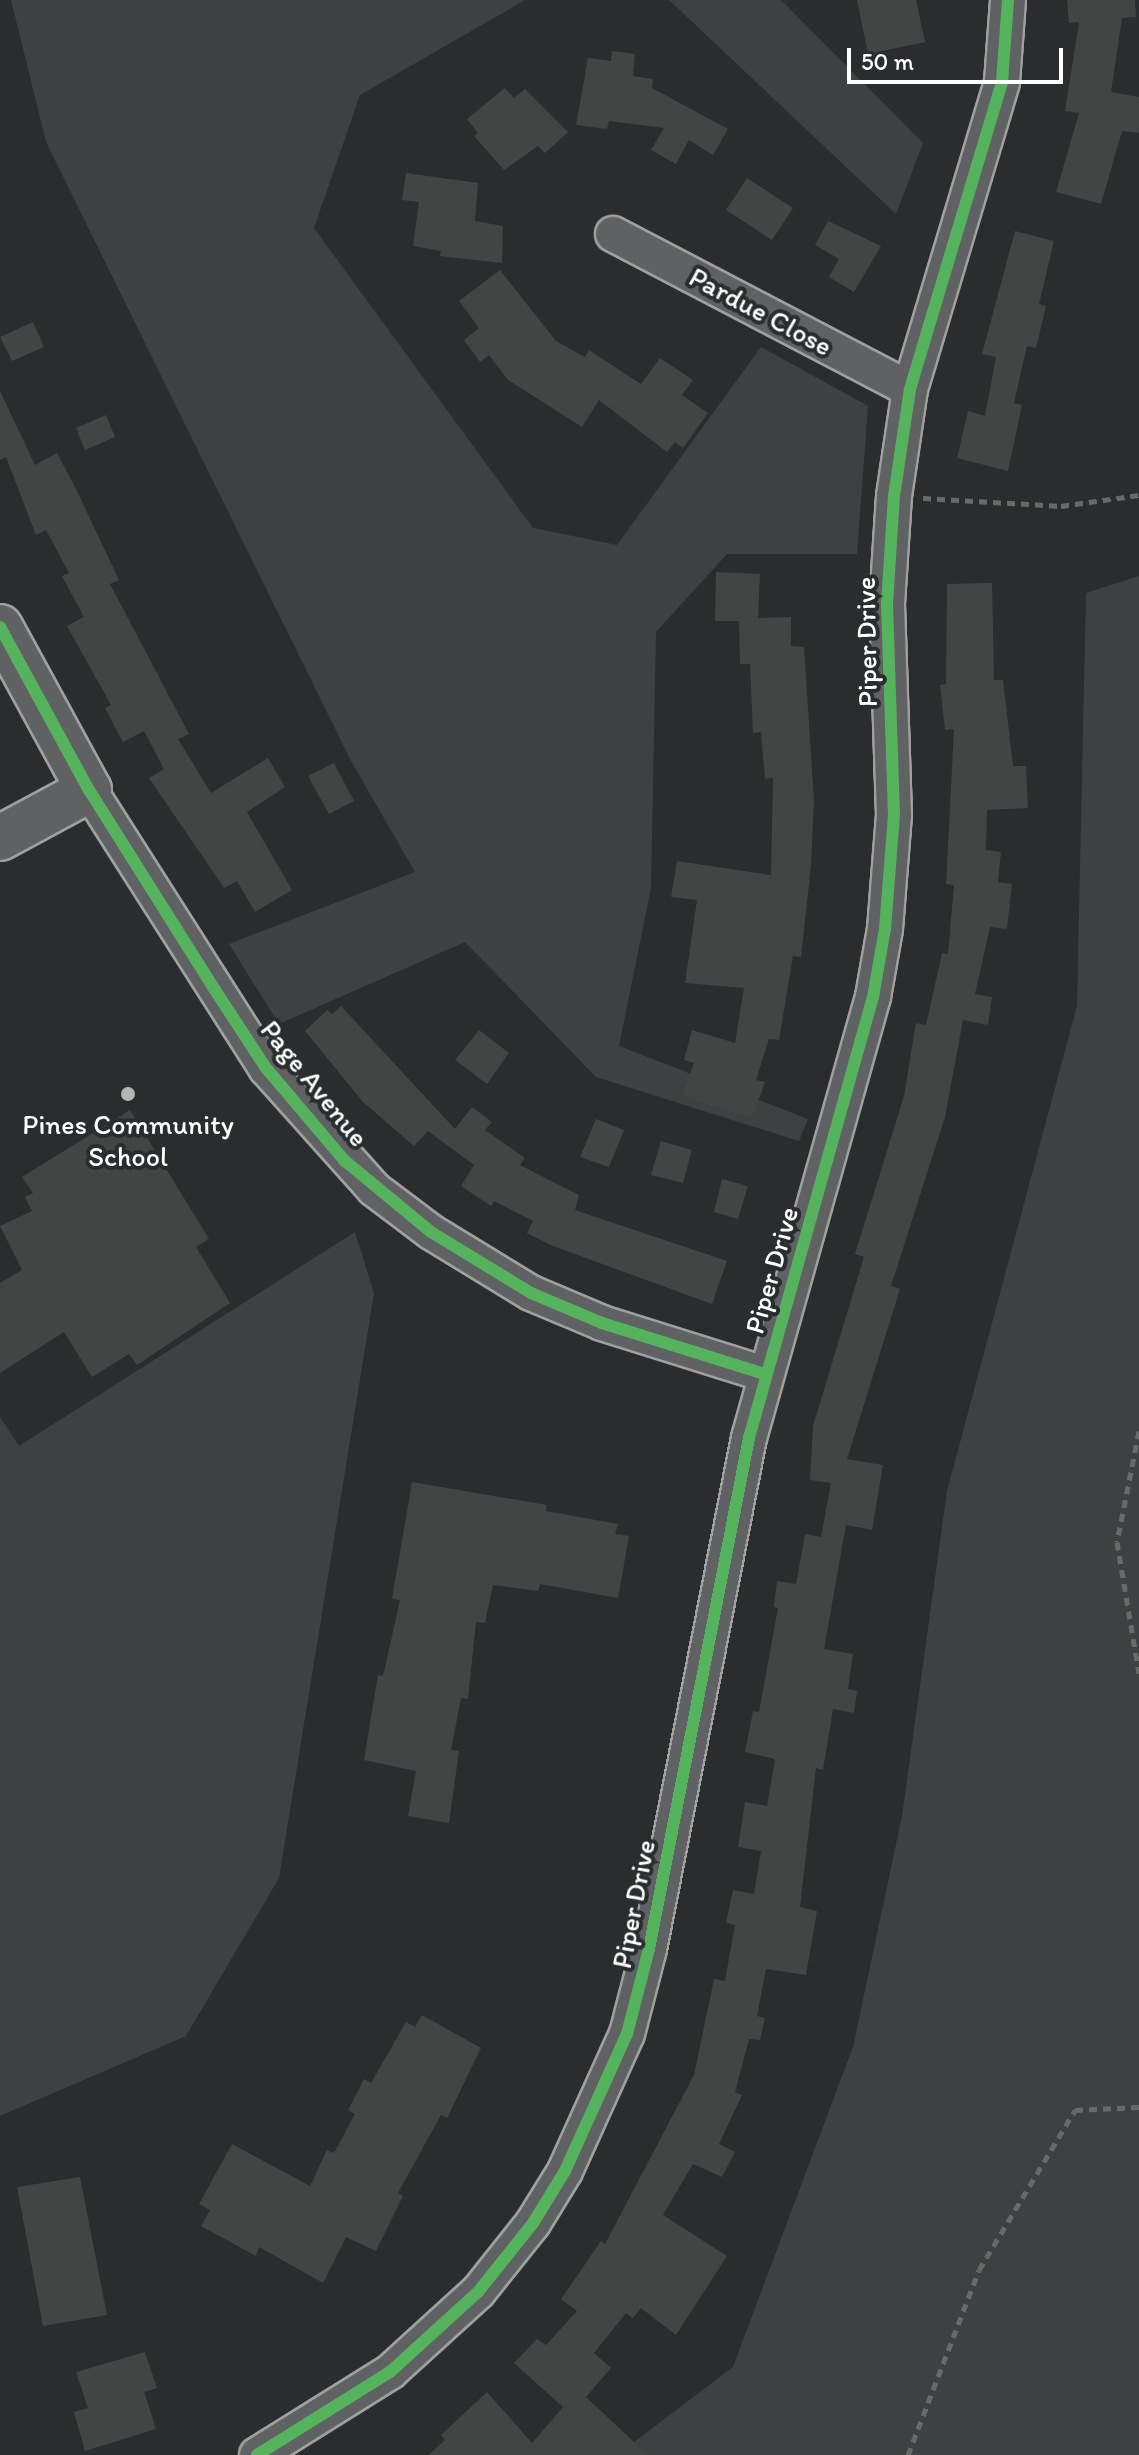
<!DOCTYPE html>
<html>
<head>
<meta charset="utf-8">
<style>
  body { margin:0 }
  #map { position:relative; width:1139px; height:2455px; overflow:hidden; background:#2b2c2d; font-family:Itim,sans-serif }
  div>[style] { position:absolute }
  .green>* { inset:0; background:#3e4142 }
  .building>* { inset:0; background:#434444 }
  .path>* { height:5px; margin-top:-2.5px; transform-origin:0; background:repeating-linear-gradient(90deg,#686969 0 8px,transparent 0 14px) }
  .roads { filter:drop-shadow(2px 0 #a0a0a0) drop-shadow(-2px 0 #a0a0a0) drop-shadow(0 2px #a0a0a0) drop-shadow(0 -2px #a0a0a0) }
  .minor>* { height:34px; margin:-17px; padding:0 17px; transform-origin:17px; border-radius:17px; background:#606162 }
  .tertiary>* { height:44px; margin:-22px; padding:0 22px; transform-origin:22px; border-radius:22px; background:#606162 }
  .cycleway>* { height:12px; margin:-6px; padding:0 6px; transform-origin:6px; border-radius:6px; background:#56b35d }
  .dots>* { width:22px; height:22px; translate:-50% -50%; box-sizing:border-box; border:4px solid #2a2d2e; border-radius:50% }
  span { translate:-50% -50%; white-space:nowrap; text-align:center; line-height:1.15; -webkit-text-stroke:8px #2a2d2e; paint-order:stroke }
  .street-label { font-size:28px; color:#fff }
  .poi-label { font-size:28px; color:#fff }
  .scale { position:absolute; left:847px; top:48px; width:216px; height:36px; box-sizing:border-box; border:4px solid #fff; border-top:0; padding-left:10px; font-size:24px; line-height:28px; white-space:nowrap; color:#fff; -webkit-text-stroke:6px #2a2d2e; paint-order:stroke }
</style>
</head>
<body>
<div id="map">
  <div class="green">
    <div style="clip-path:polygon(11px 0,525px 0,360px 95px,314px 228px,533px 528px,617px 545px,761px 347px,868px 406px,857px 554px,727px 554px,656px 632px,651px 888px,619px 1046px,808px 1119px,799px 1141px,596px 1077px,465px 942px,279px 1024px,229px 944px,415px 872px,350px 759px,46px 142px)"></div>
    <div style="clip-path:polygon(669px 0,781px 0,923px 143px,896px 214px)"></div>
    <div style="clip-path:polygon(1139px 576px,1139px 2455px,617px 2455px,733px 2367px,853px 2047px,902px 1816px,947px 1491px,1077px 1006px,1086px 593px)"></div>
    <div style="clip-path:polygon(355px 1232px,374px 1293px,279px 1878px,186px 2036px,0 2116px,0 1417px,19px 1446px)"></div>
  </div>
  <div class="building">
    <div style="clip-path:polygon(857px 0,916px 0,925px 42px,868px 54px)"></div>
    <div style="clip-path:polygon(1067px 0,1135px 0,1136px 17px,1122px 18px,1111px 92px,1139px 97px,1139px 133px,1122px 131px,1101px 204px,1056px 192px,1079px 113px,1065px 111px,1079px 22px,1069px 23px)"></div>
    <div style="clip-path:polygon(612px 51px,635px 54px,633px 76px,653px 79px,652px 88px,728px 129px,713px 155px,689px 140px,676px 164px,651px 150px,664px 128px,609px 121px,607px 129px,576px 125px,588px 58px,611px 61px)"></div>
    <div style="clip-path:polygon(505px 88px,514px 98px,525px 89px,568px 132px,545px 153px,538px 146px,504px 170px,474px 136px,478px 133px,467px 119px)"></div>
    <div style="clip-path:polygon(406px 173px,478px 183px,475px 221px,503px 226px,502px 263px,440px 256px,441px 251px,413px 246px,419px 202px,402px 200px)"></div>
    <div style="clip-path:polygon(747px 178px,793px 208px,772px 240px,726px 210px)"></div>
    <div style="clip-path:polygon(828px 221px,881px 246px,854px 292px,829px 277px,839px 259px,815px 245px)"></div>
    <div style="clip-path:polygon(1015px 231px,1054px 241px,1039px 304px,1046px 306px,1036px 348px,1027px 346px,1014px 403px,1022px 405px,1008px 471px,957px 458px,968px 411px,985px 416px,996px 357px,982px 354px)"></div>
    <div style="clip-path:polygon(500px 270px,556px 341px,585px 357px,589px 350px,641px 384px,660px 358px,693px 380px,682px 395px,708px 413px,683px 448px,675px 442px,667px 452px,599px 400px,582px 427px,508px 380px,489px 355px,480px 362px,464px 340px,479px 328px,459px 301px)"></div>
    <div style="clip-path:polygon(33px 322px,44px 347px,12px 361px,0 337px)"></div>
    <div style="clip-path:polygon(0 391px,35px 465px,57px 453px,75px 487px,119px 580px,110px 584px,189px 734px,178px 739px,211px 793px,268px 758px,285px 787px,247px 812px,292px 890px,255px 912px,237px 881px,224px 888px,149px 778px,164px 769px,144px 731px,123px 742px,105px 708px,111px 705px,67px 626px,84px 617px,62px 576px,69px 573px,46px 530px,36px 535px,6px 457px,0 460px)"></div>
    <div style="clip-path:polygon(106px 415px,115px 437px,85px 450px,76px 428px)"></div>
    <div style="clip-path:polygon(716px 572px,760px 574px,758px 618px,791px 617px,791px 646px,804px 647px,814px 800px,811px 866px,801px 957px,793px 956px,779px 1040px,769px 1039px,756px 1080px,765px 1082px,752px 1118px,682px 1096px,694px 1063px,684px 1060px,692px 1030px,735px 1043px,744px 988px,685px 983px,697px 900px,671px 897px,677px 861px,771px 875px,773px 778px,765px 779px,761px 732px,753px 733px,750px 664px,740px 664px,739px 621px,715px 621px)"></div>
    <div style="clip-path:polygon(992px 583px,994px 680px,1003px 680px,1013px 766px,1026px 766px,1028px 808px,987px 810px,986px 850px,1001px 852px,998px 882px,1012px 884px,1007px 929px,990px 927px,975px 994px,992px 997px,988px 1025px,963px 1020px,945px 1117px,891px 1286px,900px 1289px,847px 1459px,883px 1465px,872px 1530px,846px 1525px,824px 1649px,853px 1654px,848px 1689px,857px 1691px,854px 1713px,833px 1709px,823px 1770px,816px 1768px,800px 1907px,817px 1911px,806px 1975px,766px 1969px,757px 2016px,765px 2018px,760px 2040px,749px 2039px,735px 2092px,742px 2095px,719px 2144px,735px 2152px,722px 2177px,693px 2164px,663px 2215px,727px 2256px,676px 2335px,641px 2308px,633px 2318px,626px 2313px,594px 2353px,611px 2368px,586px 2397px,648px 2455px,428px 2455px,445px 2440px,441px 2435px,487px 2392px,532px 2443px,563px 2407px,514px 2363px,537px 2339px,546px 2345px,577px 2311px,561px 2299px,601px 2241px,605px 2244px,694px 2075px,714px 1979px,725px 1981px,735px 1925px,726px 1923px,733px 1890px,754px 1894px,761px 1851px,738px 1847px,745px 1802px,767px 1806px,775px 1759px,745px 1752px,753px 1711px,759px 1712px,778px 1608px,774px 1607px,777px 1581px,796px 1584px,805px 1534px,821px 1537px,831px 1483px,810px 1480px,813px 1426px,864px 1257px,855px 1254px,904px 1096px,916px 1023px,926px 1025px,942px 953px,948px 954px,954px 885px,946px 884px,954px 729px,945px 730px,940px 685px,946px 684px,947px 584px)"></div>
    <div style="clip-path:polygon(334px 763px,354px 801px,329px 814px,308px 776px)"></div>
    <div style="clip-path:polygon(341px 1006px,455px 1129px,472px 1107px,492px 1122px,485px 1130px,525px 1158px,520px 1165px,579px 1195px,575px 1210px,727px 1261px,712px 1304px,553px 1246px,527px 1233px,533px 1221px,494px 1201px,491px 1206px,461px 1186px,474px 1165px,428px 1131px,414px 1146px,363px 1102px,305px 1031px,327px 1010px,332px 1014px)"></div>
    <div style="clip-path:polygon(479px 1030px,509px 1053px,487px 1084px,455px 1060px)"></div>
    <div style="clip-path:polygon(130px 1110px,209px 1239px,196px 1247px,230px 1303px,137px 1365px,129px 1354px,92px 1377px,64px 1332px,0 1373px,0 1283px,22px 1270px,0 1226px,32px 1211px,25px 1197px,33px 1193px,22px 1177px)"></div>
    <div style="clip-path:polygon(596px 1119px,624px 1130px,609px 1167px,580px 1157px)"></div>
    <div style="clip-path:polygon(661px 1141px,692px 1150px,683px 1183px,651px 1175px)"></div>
    <div style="clip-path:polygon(722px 1179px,748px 1186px,738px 1219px,714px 1212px)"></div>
    <div style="clip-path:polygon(412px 1482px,547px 1505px,546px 1511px,618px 1524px,615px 1534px,629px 1536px,618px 1598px,540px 1584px,538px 1591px,493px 1585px,485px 1623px,476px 1622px,468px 1699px,461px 1698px,451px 1750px,459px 1751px,449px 1823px,408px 1816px,416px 1771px,364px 1760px,378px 1675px,383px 1676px,400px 1600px,392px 1599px)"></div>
    <div style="clip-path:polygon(422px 2015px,481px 2048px,447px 2118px,441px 2115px,398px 2193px,403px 2196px,376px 2251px,346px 2237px,323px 2283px,259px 2247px,256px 2256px,201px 2226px,210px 2210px,199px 2204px,232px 2144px,310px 2186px,327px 2150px,334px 2153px,355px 2114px,348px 2110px,364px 2079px,371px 2083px,406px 2022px,415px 2027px)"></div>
    <div style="clip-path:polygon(80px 2177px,107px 2315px,43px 2326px,17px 2187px)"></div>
    <div style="clip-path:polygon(145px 2352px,157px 2388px,144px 2392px,156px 2429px,85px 2451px,74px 2412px,88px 2408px,76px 2372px)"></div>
  </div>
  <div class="path">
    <div style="left:923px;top:498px;width:138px;rotate:3.3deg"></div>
    <div style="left:1061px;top:506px;width:79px;rotate:-8deg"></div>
    <div style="left:1139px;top:1431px;width:113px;rotate:101.2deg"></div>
    <div style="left:1117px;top:1542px;width:133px;rotate:80.5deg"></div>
    <div style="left:908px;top:2455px;width:198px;rotate:-69deg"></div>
    <div style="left:979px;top:2270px;width:187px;rotate:-59deg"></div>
    <div style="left:1075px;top:2110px;width:64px;rotate:-2.7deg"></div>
  </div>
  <div class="roads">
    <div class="minor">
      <div style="left:613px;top:234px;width:335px;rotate:27.6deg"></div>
      <div style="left:89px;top:790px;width:330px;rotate:57.5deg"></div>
      <div style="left:266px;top:1068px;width:162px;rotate:48.2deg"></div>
      <div style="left:374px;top:1189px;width:71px;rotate:37deg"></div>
      <div style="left:431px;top:1232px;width:117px;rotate:31.4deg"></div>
      <div style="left:531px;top:1293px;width:77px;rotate:22.9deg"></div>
      <div style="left:602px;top:1323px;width:171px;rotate:17.4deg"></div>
      <div style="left:257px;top:2455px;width:157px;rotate:-32deg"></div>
      <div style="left:390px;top:2372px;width:119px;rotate:-42.3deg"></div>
      <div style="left:478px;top:2292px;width:88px;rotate:-51.4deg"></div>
      <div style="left:533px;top:2223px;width:61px;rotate:-58.4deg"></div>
      <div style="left:565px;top:2171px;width:150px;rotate:-65.7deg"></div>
      <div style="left:627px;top:2034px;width:88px;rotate:-75.5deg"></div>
      <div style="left:649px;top:1949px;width:521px;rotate:-78.93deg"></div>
      <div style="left:749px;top:1438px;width:458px;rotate:-74.3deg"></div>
      <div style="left:873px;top:997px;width:69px;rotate:-80deg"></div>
      <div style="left:885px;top:929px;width:114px;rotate:-85.5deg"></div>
      <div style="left:894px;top:815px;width:211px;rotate:-91.9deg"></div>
      <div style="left:887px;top:604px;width:108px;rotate:-86.3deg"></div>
      <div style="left:894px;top:496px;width:108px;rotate:-81.5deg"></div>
      <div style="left:910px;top:389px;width:320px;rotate:-73.3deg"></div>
      <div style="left:1002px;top:82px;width:82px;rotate:-85.8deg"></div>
    </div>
    <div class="tertiary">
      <div style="left:0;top:627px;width:186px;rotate:61.4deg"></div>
      <div style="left:89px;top:790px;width:101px;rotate:151.7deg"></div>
    </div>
  </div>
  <div class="cycleway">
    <div style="left:0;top:627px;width:186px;rotate:61.4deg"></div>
    <div style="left:89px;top:790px;width:233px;rotate:57.8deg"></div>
    <div style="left:213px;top:987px;width:97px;rotate:56.8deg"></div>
    <div style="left:266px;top:1068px;width:122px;rotate:49.7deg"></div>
    <div style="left:345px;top:1161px;width:112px;rotate:39.5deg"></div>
    <div style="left:431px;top:1232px;width:117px;rotate:31.4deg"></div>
    <div style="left:531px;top:1293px;width:77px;rotate:22.9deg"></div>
    <div style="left:602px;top:1323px;width:171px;rotate:17.4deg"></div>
    <div style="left:257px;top:2455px;width:157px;rotate:-32deg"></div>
    <div style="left:390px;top:2372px;width:119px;rotate:-42.3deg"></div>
    <div style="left:478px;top:2292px;width:88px;rotate:-51.4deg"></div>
    <div style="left:533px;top:2223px;width:61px;rotate:-58.4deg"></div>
    <div style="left:565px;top:2171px;width:150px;rotate:-65.7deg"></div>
    <div style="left:627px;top:2034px;width:88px;rotate:-75.5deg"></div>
    <div style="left:649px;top:1949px;width:521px;rotate:-78.93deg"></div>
    <div style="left:749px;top:1438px;width:458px;rotate:-74.3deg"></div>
    <div style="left:873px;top:997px;width:69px;rotate:-80deg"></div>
    <div style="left:885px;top:929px;width:114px;rotate:-85.5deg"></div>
    <div style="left:894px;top:815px;width:211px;rotate:-91.9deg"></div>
    <div style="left:887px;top:604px;width:108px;rotate:-86.3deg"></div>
    <div style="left:894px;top:496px;width:108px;rotate:-81.5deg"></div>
    <div style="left:910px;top:389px;width:320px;rotate:-73.3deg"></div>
    <div style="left:1002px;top:82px;width:82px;rotate:-85.8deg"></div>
  </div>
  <div class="dots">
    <div style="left:128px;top:1094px;background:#b5b5b6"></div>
  </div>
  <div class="street-label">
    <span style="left:761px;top:311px;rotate:28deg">Pardue Close</span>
    <span style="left:866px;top:642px;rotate:-91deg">Piper Drive</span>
    <span style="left:315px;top:1083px;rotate:51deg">Page Avenue</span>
    <span style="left:771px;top:1270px;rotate:-74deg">Piper Drive</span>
    <span style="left:633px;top:1904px;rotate:-79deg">Piper Drive</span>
  </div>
  <div class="poi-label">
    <span style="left:128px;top:1140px">Pines Community<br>School</span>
  </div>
  <div class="scale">50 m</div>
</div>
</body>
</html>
